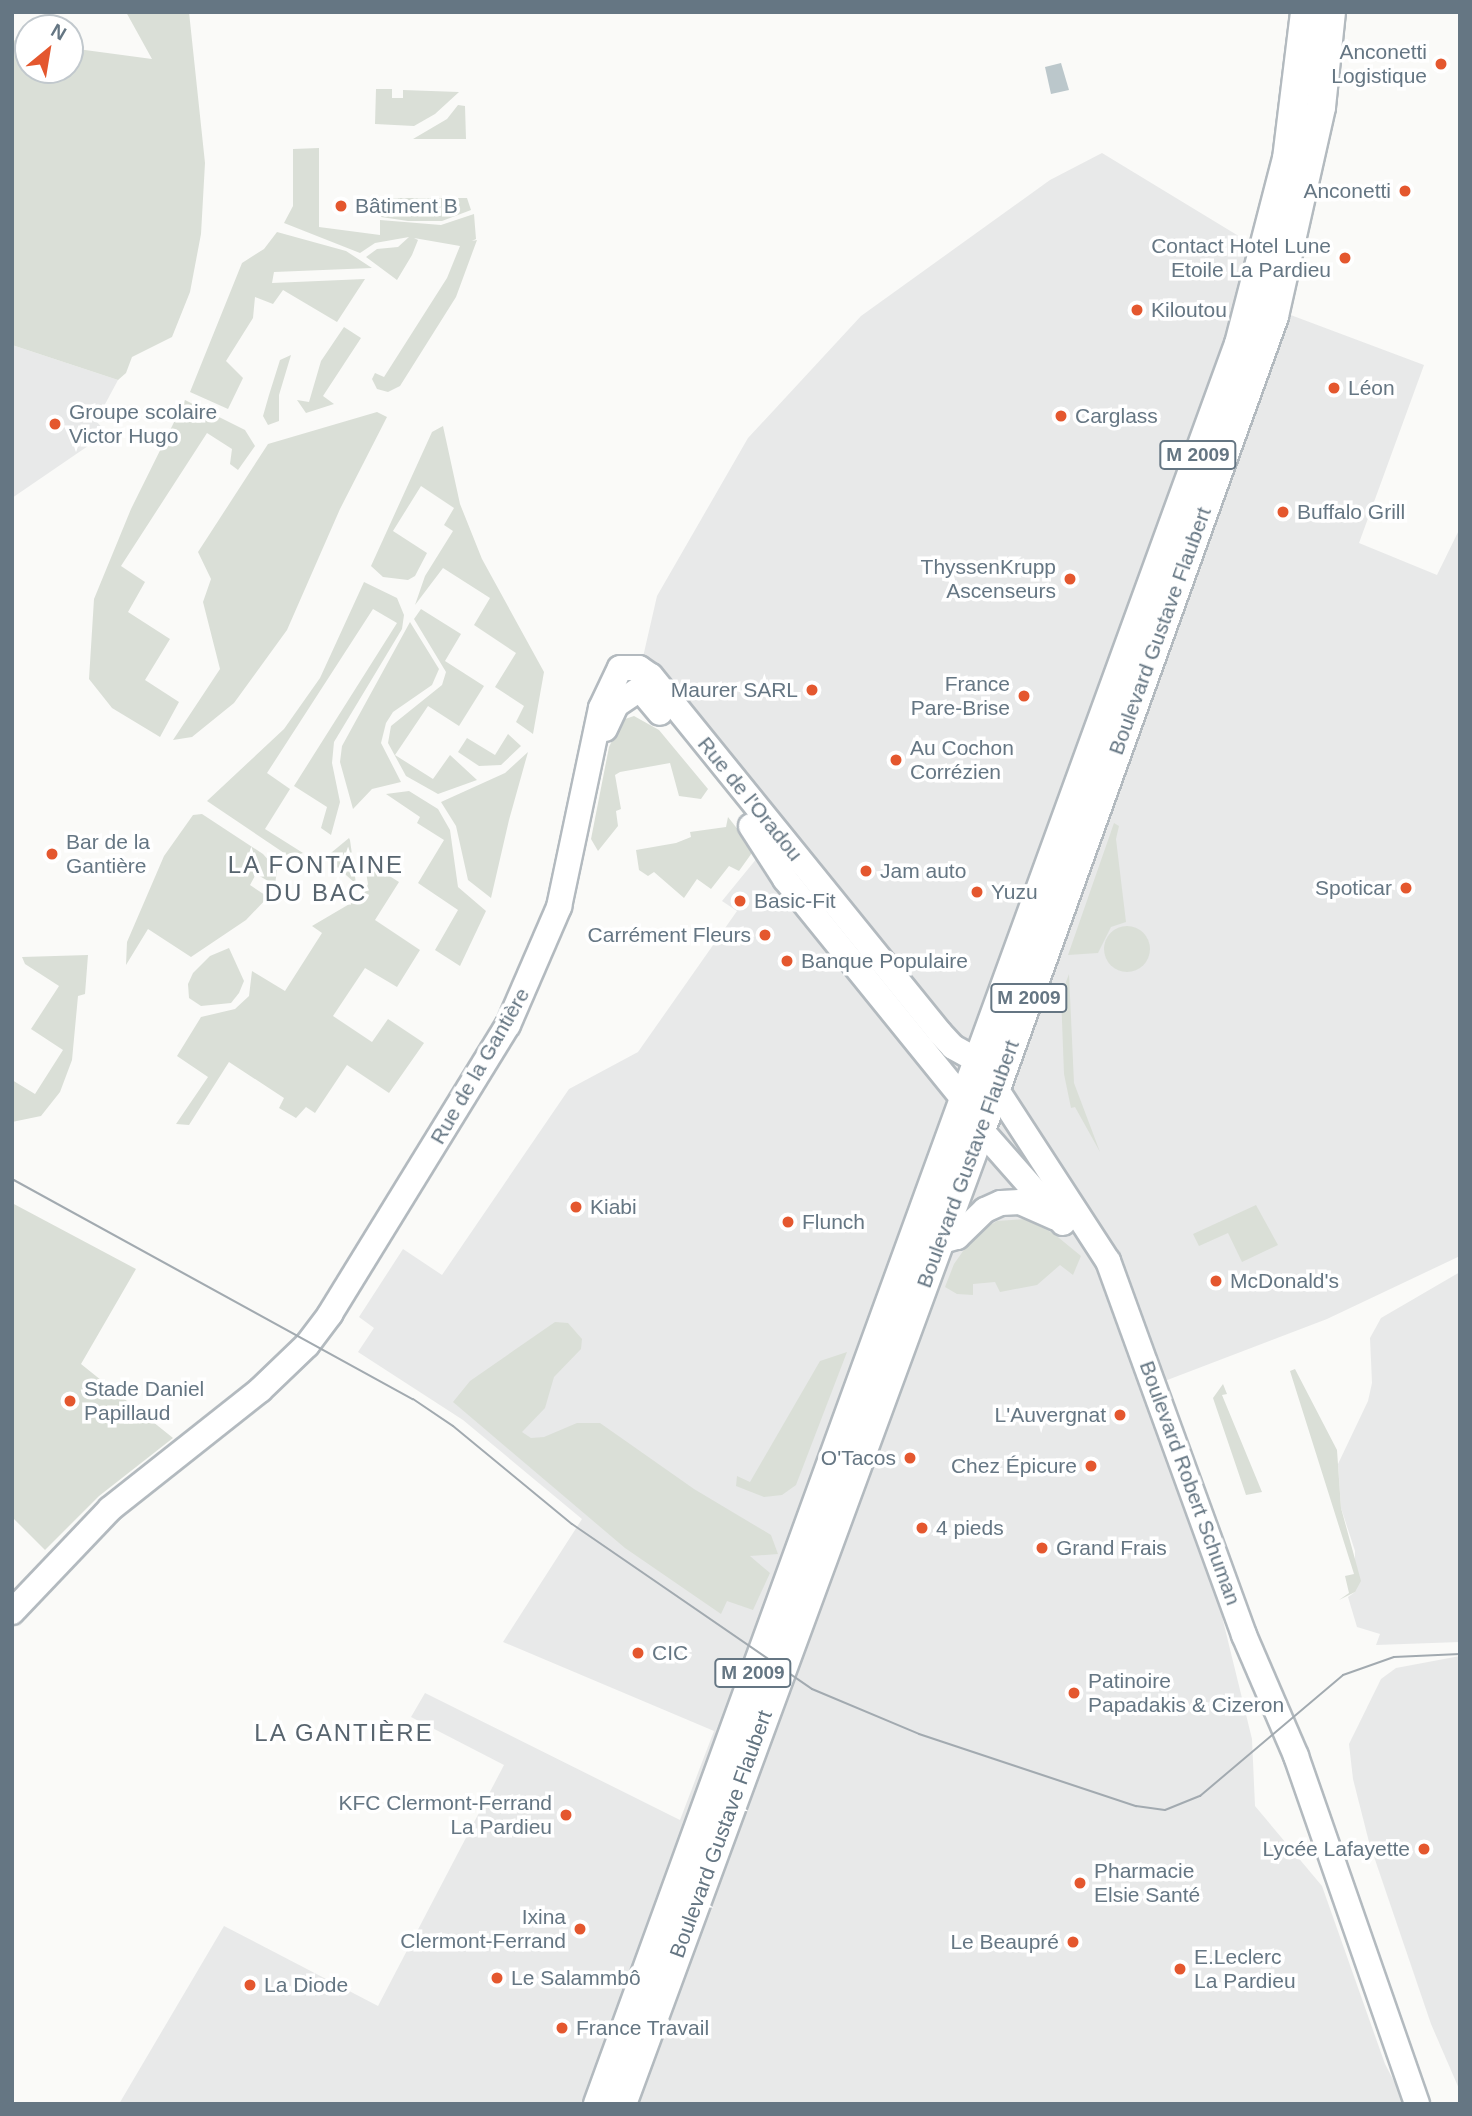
<!DOCTYPE html>
<html>
<head>
<meta charset="utf-8">
<style>
  body { margin:0 }
  #map { position:relative; width:1472px; height:2116px; overflow:hidden; background:#fafaf8; font-family:Helvetica,sans-serif }
  div>[style] { position:absolute }
  .built>* { inset:0; background:#e8e9e9 }
  .green>* { inset:0; background:#dadfd7 }
  .round { border-radius:50% }
  .water>* { inset:0; background:#bbc7cb }
  .roads { filter:drop-shadow(2px 0 #b3babf) drop-shadow(-2px 0 #b3babf) drop-shadow(0 2px #b3babf) drop-shadow(0 -2px #b3babf) }
  .secondary>* { height:24px; margin:-12px; padding:0 12px; transform-origin:12px; border-radius:12px; background:#fff }
  .primary>* { height:28px; margin:-14px; padding:0 14px; transform-origin:14px; border-radius:14px; background:#fff }
  .tram>* { height:2px; margin:-1px; padding:0 1px; transform-origin:1px; border-radius:1px; background:#a2aab0 }
  .dots>* { width:19px; height:19px; translate:-50% -50%; box-sizing:border-box; border:4px solid #fff; border-radius:50% }
  span { translate:-50% -50%; white-space:nowrap; text-align:center; line-height:1.15; -webkit-text-stroke:7px #fff; paint-order:stroke }
  .shield-label span { padding:2px 5px; background:#fff; border:2px solid; border-radius:5px; -webkit-text-stroke-width:0 }
  .shield-label { font-size:19px; color:#657683; font-weight:700 }
  .poi-label { font-size:21px; color:#657683 }
  .right { translate:-100% -50%; text-align:right }
  .left { translate:0 -50%; text-align:left }
  .street-label { font-size:21px; color:#657683 }
  .quarter-label { font-size:24px; color:#57646e; letter-spacing:2px }
  .frame { position:absolute; inset:0; border:14px solid #657683; pointer-events:none }
  .north { position:absolute; left:14px; top:14px; width:70px; height:70px; box-sizing:border-box; background:#fff; border:2px solid #c1c8cd; border-radius:50%; rotate:30deg; font-size:19px; font-weight:700; line-height:28px; text-align:center; color:#657683 }
  .north::after { content:''; display:block; margin:auto; width:24px; height:32px; background:#e4572e; clip-path:polygon(50% 0,100% 100%,50% 72%,0 100%) }
</style>
</head>
<body>
<div id="map">
  <div class="built">
    <div style="clip-path:polygon(1102px 153px,1265px 252px,1253px 301px,1424px 365px,1359px 543px,1437px 575px,1460px 528px,1460px 1256px,1327px 1319px,1149px 1387px,1217px 1596px,1252px 1739px,1255px 1806px,1322px 1886px,1385px 2064px,1406px 2104px,119px 2104px,224px 1926px,378px 2006px,504px 1765px,411px 1717px,425px 1693px,680px 1820px,714px 1731px,503px 1642px,582px 1519px,463px 1420px,358px 1352px,374px 1328px,359px 1317px,403px 1249px,442px 1275px,569px 1089px,638px 1052px,737px 911px,722px 901px,784px 825px,643px 657px,657px 596px,748px 438px,861px 316px,1050px 180px)"></div>
    <div style="clip-path:polygon(12px 345px,118px 380px,96px 421px,107px 433px,12px 498px)"></div>
    <div style="clip-path:polygon(1460px 1272px,1460px 1642px,1376px 1645px,1380px 1634px,1357px 1627px,1348px 1597px,1355px 1592px,1355px 1551px,1341px 1508px,1338px 1464px,1368px 1401px,1372px 1383px,1370px 1338px,1381px 1318px)"></div>
    <div style="clip-path:polygon(1460px 1656px,1460px 2091px,1431px 2024px,1369px 1842px,1353px 1779px,1349px 1744px,1381px 1679px,1396px 1668px)"></div>
  </div>
  <div class="green">
    <div style="clip-path:polygon(126px 12px,189px 12px,205px 163px,201px 234px,190px 292px,172px 337px,132px 357px,126px 373px,118px 380px,12px 345px,12px 40px,28px 42px,28px 70px,70px 70px,70px 48px,152px 59px)"></div>
    <div style="clip-path:polygon(376px 89px,392px 89px,392px 98px,403px 98px,403px 90px,459px 92px,435px 114px,414px 126px,375px 124px)"></div>
    <div style="clip-path:polygon(458px 105px,465px 106px,466px 139px,413px 139px,447px 119px)"></div>
    <div style="clip-path:polygon(319px 148px,319px 227px,380px 235px,380px 220px,441px 225px,474px 214px,476px 239px,472px 241px,477px 240px,456px 297px,400px 386px,388px 392px,377px 389px,372px 379px,375px 373px,384px 377px,447px 278px,460px 246px,414px 238px,418px 240px,412px 255px,397px 280px,366px 257px,377px 249px,398px 247px,409px 237px,375px 243px,360px 253px,284px 223px,293px 206px,293px 149px)"></div>
    <div style="clip-path:polygon(385px 198px,467px 198px,471px 210px,442px 221px,408px 221px,381px 217px)"></div>
    <div style="clip-path:polygon(277px 232px,346px 251px,372px 268px,274px 272px,272px 283px,365px 279px,337px 322px,283px 290px,273px 304px,255px 297px,253px 318px,226px 361px,243px 378px,228px 409px,190px 392px,242px 263px,264px 249px)"></div>
    <div style="clip-path:polygon(344px 327px,361px 338px,323px 396px,334px 404px,306px 413px,297px 400px,309px 402px,321px 361px)"></div>
    <div style="clip-path:polygon(291px 355px,279px 395px,279px 421px,268px 425px,263px 416px,269px 395px,280px 360px)"></div>
    <div style="clip-path:polygon(185px 400px,245px 430px,255px 446px,238px 470px,230px 464px,232px 449px,207px 433px,121px 566px,145px 582px,128px 612px,170px 639px,145px 680px,179px 702px,160px 737px,112px 708px,89px 679px,94px 599px,131px 509px)"></div>
    <div style="clip-path:polygon(377px 412px,387px 417px,340px 509px,287px 630px,234px 703px,192px 737px,173px 740px,220px 669px,203px 602px,211px 579px,198px 552px,268px 444px)"></div>
    <div style="clip-path:polygon(443px 426px,460px 504px,482px 559px,544px 672px,533px 734px,516px 722px,524px 706px,495px 687px,516px 653px,474px 625px,490px 598px,443px 568px,415px 605px,425px 576px,453px 531px,444px 525px,454px 508px,421px 486px,393px 531px,427px 553px,415px 576px,408px 580px,383px 577px,371px 566px,432px 432px)"></div>
    <div style="clip-path:polygon(364px 582px,397px 598px,404px 615px,402px 629px,334px 742px,332px 763px,340px 802px,331px 835px,321px 828px,327px 807px,294px 786px,397px 623px,373px 609px,267px 773px,290px 789px,265px 829px,303px 853px,290px 857px,207px 801px,284px 729px,320px 678px)"></div>
    <div style="clip-path:polygon(421px 609px,461px 634px,445px 661px,484px 686px,459px 726px,428px 706px,395px 755px,433px 779px,450px 755px,477px 780px,438px 794px,406px 776px,388px 743px,391px 726px,442px 685px,446px 672px,414px 619px)"></div>
    <div style="clip-path:polygon(410px 622px,439px 669px,432px 685px,393px 712px,386px 723px,381px 743px,401px 782px,372px 789px,353px 809px,340px 762px,342px 746px)"></div>
    <div style="clip-path:polygon(634px 716px,659px 730px,708px 789px,701px 799px,679px 796px,670px 763px,620px 772px,615px 775px,621px 809px,616px 811px,618px 826px,598px 851px,591px 839px,609px 747px,622px 720px)"></div>
    <div style="clip-path:polygon(508px 734px,521px 746px,501px 765px,479px 766px,458px 752px,467px 738px,495px 755px)"></div>
    <div style="clip-path:polygon(528px 752px,509px 820px,491px 898px,468px 880px,456px 826px,441px 802px,505px 773px)"></div>
    <div style="clip-path:polygon(409px 791px,438px 809px,450px 830px,458px 887px,486px 911px,460px 966px,435px 950px,458px 910px,418px 883px,444px 840px,417px 823px,420px 817px,386px 794px)"></div>
    <div style="clip-path:polygon(202px 814px,263px 854px,277px 870px,275px 885px,256px 874px,250px 885px,268px 897px,246px 920px,191px 957px,148px 929px,126px 965px,127px 942px,164px 856px,193px 815px)"></div>
    <div style="clip-path:polygon(728px 817px,754px 850px,739px 871px,729px 866px,711px 889px,697px 879px,684px 898px,654px 872px,648px 876px,639px 870px,636px 850px,676px 843px,691px 837px,690px 832px,726px 827px)"></div>
    <div style="clip-path:polygon(1114px 823px,1119px 826px,1116px 839px,1126px 922px,1111px 927px,1098px 953px,1068px 955px)"></div>
    <div style="clip-path:polygon(349px 838px,350px 840px,356px 884px,326px 857px)"></div>
    <div style="clip-path:polygon(364px 860px,399px 882px,375px 920px,420px 950px,397px 987px,365px 968px,333px 1016px,372px 1042px,388px 1019px,424px 1043px,389px 1093px,347px 1065px,315px 1113px,306px 1107px,296px 1118px,279px 1108px,284px 1098px,229px 1062px,189px 1125px,176px 1124px,208px 1077px,177px 1056px,201px 1017px,235px 1009px,249px 996px,252px 971px,285px 991px,322px 933px,312px 926px,363px 896px,368px 884px)"></div>
    <div class="round" style="left:1104px;top:926px;width:46px;height:46px"></div>
    <div style="clip-path:polygon(229px 948px,244px 981px,239px 993px,231px 1003px,201px 1006px,189px 998px,188px 984px,193px 973px,210px 956px)"></div>
    <div style="clip-path:polygon(88px 955px,85px 994px,78px 996px,72px 1060px,60px 1092px,41px 1116px,12px 1122px,12px 1080px,35px 1094px,63px 1050px,31px 1029px,59px 986px,25px 964px,22px 957px)"></div>
    <div style="clip-path:polygon(1069px 974px,1074px 1083px,1100px 1152px,1075px 1107px,1071px 1108px,1064px 1074px,1061px 995px)"></div>
    <div style="clip-path:polygon(12px 1203px,136px 1269px,81px 1364px,173px 1438px,99px 1496px,45px 1550px,12px 1517px)"></div>
    <div style="clip-path:polygon(1256px 1205px,1278px 1245px,1242px 1262px,1228px 1233px,1199px 1246px,1193px 1234px)"></div>
    <div style="clip-path:polygon(1025px 1219px,1053px 1233px,1081px 1256px,1073px 1275px,1060px 1265px,1037px 1285px,1000px 1292px,995px 1282px,973px 1284px,973px 1295px,957px 1294px,945px 1287px,954px 1264px,975px 1234px,997px 1221px)"></div>
    <div style="clip-path:polygon(555px 1322px,568px 1323px,582px 1339px,581px 1349px,554px 1377px,545px 1408px,522px 1432px,531px 1438px,544px 1437px,577px 1423px,600px 1423px,694px 1489px,771px 1535px,778px 1554px,750px 1556px,770px 1573px,753px 1610px,727px 1601px,721px 1614px,625px 1548px,453px 1402px,470px 1381px)"></div>
    <div style="clip-path:polygon(847px 1352px,796px 1485px,782px 1495px,764px 1497px,736px 1486px,737px 1476px,750px 1482px,820px 1361px)"></div>
    <div style="clip-path:polygon(1295px 1369px,1337px 1450px,1341px 1508px,1361px 1581px,1355px 1592px,1339px 1600px,1349px 1593px,1345px 1576px,1354px 1574px,1290px 1371px)"></div>
    <div style="clip-path:polygon(1223px 1384px,1227px 1394px,1222px 1395px,1262px 1492px,1246px 1495px,1213px 1398px)"></div>
  </div>
  <div class="water">
    <div style="clip-path:polygon(1061px 63px,1069px 90px,1051px 94px,1045px 67px)"></div>
  </div>
  <div class="roads">
    <div class="secondary">
      <div style="left:605px;top:729px;width:26px;rotate:-65deg"></div>
      <div style="left:616px;top:705px;width:29px;rotate:-34deg"></div>
      <div style="left:640px;top:689px;width:31px;rotate:50deg"></div>
      <div style="left:751px;top:826px;width:63px;rotate:57.3deg"></div>
      <div style="left:785px;top:879px;width:283px;rotate:51deg"></div>
      <div style="left:963px;top:1099px;width:36px;rotate:60deg"></div>
      <div style="left:981px;top:1130px;width:124px;rotate:48.6deg"></div>
      <div style="left:939px;top:1242px;width:19px;rotate:-16deg"></div>
      <div style="left:957px;top:1237px;width:39px;rotate:-44deg"></div>
      <div style="left:985px;top:1210px;width:17px;rotate:-24deg"></div>
      <div style="left:1001px;top:1203px;width:19px;rotate:-3deg"></div>
      <div style="left:1020px;top:1202px;width:39px;rotate:24deg"></div>
      <div style="left:12px;top:1612px;width:142px;rotate:-46.4deg"></div>
      <div style="left:110px;top:1509px;width:191px;rotate:-38.4deg"></div>
      <div style="left:260px;top:1390px;width:65px;rotate:-43.8deg"></div>
      <div style="left:307px;top:1345px;width:39px;rotate:-53deg"></div>
      <div style="left:330px;top:1314px;width:339px;rotate:-58.4deg"></div>
      <div style="left:508px;top:1025px;width:129px;rotate:-66.6deg"></div>
      <div style="left:559px;top:907px;width:203px;rotate:-78.1deg"></div>
      <div style="left:601px;top:708px;width:44px;rotate:-64.6deg"></div>
      <div style="left:620px;top:668px;width:19px"></div>
      <div style="left:639px;top:668px;width:14px;rotate:34deg"></div>
      <div style="left:651px;top:676px;width:459px;rotate:51deg"></div>
      <div style="left:940px;top:1033px;width:19px;rotate:47deg"></div>
      <div style="left:953px;top:1047px;width:29px;rotate:29deg"></div>
      <div style="left:978px;top:1061px;width:239px;rotate:57deg"></div>
      <div style="left:1108px;top:1261px;width:398px;rotate:70deg"></div>
      <div style="left:1244px;top:1635px;width:132px;rotate:66.7deg"></div>
      <div style="left:1296px;top:1756px;width:368px;rotate:70.8deg"></div>
    </div>
    <div class="primary">
      <div style="left:598px;top:2104px;width:1873px;rotate:-69.99deg"></div>
      <div style="left:1239px;top:344px;width:191px;rotate:-75.5deg"></div>
      <div style="left:1287px;top:159px;width:148px;rotate:-83deg"></div>
      <div style="left:622px;top:2104px;width:1038px;rotate:-69.77deg"></div>
      <div style="left:981px;top:1130px;width:865px;rotate:-70.2deg"></div>
      <div style="left:1274px;top:316px;width:214px;rotate:-77.3deg"></div>
      <div style="left:1321px;top:107px;width:96px;rotate:-84deg"></div>
    </div>
  </div>
  <div class="tram">
    <div style="left:12px;top:1179px;width:457px;rotate:28.8deg"></div>
    <div style="left:413px;top:1399px;width:48px;rotate:34deg"></div>
    <div style="left:453px;top:1426px;width:154px;rotate:39.5deg"></div>
    <div style="left:572px;top:1524px;width:291px;rotate:34.5deg"></div>
    <div style="left:812px;top:1689px;width:116px;rotate:22.8deg"></div>
    <div style="left:919px;top:1734px;width:229px;rotate:18.4deg"></div>
    <div style="left:1136px;top:1806px;width:29px;rotate:8deg"></div>
    <div style="left:1165px;top:1810px;width:38px;rotate:-22deg"></div>
    <div style="left:1200px;top:1796px;width:187px;rotate:-40.2deg"></div>
    <div style="left:1343px;top:1675px;width:54px;rotate:-19.4deg"></div>
    <div style="left:1394px;top:1657px;width:66px;rotate:-2.6deg"></div>
  </div>
  <div class="dots">
    <div style="left:1441px;top:64px;background:#e4572e"></div>
    <div style="left:1405px;top:191px;background:#e4572e"></div>
    <div style="left:341px;top:206px;background:#e4572e"></div>
    <div style="left:1345px;top:258px;background:#e4572e"></div>
    <div style="left:1137px;top:310px;background:#e4572e"></div>
    <div style="left:1334px;top:388px;background:#e4572e"></div>
    <div style="left:1061px;top:416px;background:#e4572e"></div>
    <div style="left:55px;top:424px;background:#e4572e"></div>
    <div style="left:1283px;top:512px;background:#e4572e"></div>
    <div style="left:1070px;top:579px;background:#e4572e"></div>
    <div style="left:812px;top:690px;background:#e4572e"></div>
    <div style="left:1024px;top:696px;background:#e4572e"></div>
    <div style="left:896px;top:760px;background:#e4572e"></div>
    <div style="left:52px;top:854px;background:#e4572e"></div>
    <div style="left:866px;top:871px;background:#e4572e"></div>
    <div style="left:1406px;top:888px;background:#e4572e"></div>
    <div style="left:977px;top:892px;background:#e4572e"></div>
    <div style="left:740px;top:901px;background:#e4572e"></div>
    <div style="left:765px;top:935px;background:#e4572e"></div>
    <div style="left:787px;top:961px;background:#e4572e"></div>
    <div style="left:576px;top:1207px;background:#e4572e"></div>
    <div style="left:788px;top:1222px;background:#e4572e"></div>
    <div style="left:1216px;top:1281px;background:#e4572e"></div>
    <div style="left:70px;top:1401px;background:#e4572e"></div>
    <div style="left:1120px;top:1415px;background:#e4572e"></div>
    <div style="left:910px;top:1458px;background:#e4572e"></div>
    <div style="left:1091px;top:1466px;background:#e4572e"></div>
    <div style="left:922px;top:1528px;background:#e4572e"></div>
    <div style="left:1042px;top:1548px;background:#e4572e"></div>
    <div style="left:638px;top:1653px;background:#e4572e"></div>
    <div style="left:1074px;top:1693px;background:#e4572e"></div>
    <div style="left:566px;top:1815px;background:#e4572e"></div>
    <div style="left:1424px;top:1849px;background:#e4572e"></div>
    <div style="left:1080px;top:1883px;background:#e4572e"></div>
    <div style="left:580px;top:1929px;background:#e4572e"></div>
    <div style="left:1073px;top:1942px;background:#e4572e"></div>
    <div style="left:1180px;top:1969px;background:#e4572e"></div>
    <div style="left:497px;top:1978px;background:#e4572e"></div>
    <div style="left:250px;top:1985px;background:#e4572e"></div>
    <div style="left:562px;top:2028px;background:#e4572e"></div>
  </div>
  <div class="shield-label">
    <span style="left:1198px;top:455px">M 2009</span>
    <span style="left:1029px;top:998px">M 2009</span>
    <span style="left:753px;top:1673px">M 2009</span>
  </div>
  <div class="poi-label">
    <span class="right" style="left:1427px;top:64px">Anconetti<br>Logistique</span>
    <span class="right" style="left:1391px;top:191px">Anconetti</span>
    <span class="left" style="left:355px;top:206px">Bâtiment B</span>
    <span class="right" style="left:1331px;top:258px">Contact Hotel Lune<br>Etoile La Pardieu</span>
    <span class="left" style="left:1151px;top:310px">Kiloutou</span>
    <span class="left" style="left:1348px;top:388px">Léon</span>
    <span class="left" style="left:69px;top:424px">Groupe scolaire<br>Victor Hugo</span>
    <span class="left" style="left:1075px;top:416px">Carglass</span>
    <span class="left" style="left:1297px;top:512px">Buffalo Grill</span>
    <span class="right" style="left:1056px;top:579px">ThyssenKrupp<br>Ascenseurs</span>
    <span class="right" style="left:1010px;top:696px">France<br>Pare-Brise</span>
    <span class="right" style="left:798px;top:690px">Maurer SARL</span>
    <span class="left" style="left:910px;top:760px">Au Cochon<br>Corrézien</span>
    <span class="left" style="left:66px;top:854px">Bar de la<br>Gantière</span>
    <span class="left" style="left:880px;top:871px">Jam auto</span>
    <span class="right" style="left:1392px;top:888px">Spoticar</span>
    <span class="left" style="left:991px;top:892px">Yuzu</span>
    <span class="left" style="left:754px;top:901px">Basic-Fit</span>
    <span class="right" style="left:751px;top:935px">Carrément Fleurs</span>
    <span class="left" style="left:801px;top:961px">Banque Populaire</span>
    <span class="left" style="left:590px;top:1207px">Kiabi</span>
    <span class="left" style="left:802px;top:1222px">Flunch</span>
    <span class="left" style="left:1230px;top:1281px">McDonald's</span>
    <span class="left" style="left:84px;top:1401px">Stade Daniel<br>Papillaud</span>
    <span class="right" style="left:1106px;top:1415px">L'Auvergnat</span>
    <span class="right" style="left:896px;top:1458px">O'Tacos</span>
    <span class="right" style="left:1077px;top:1466px">Chez Épicure</span>
    <span class="left" style="left:936px;top:1528px">4 pieds</span>
    <span class="left" style="left:1056px;top:1548px">Grand Frais</span>
    <span class="left" style="left:652px;top:1653px">CIC</span>
    <span class="left" style="left:1088px;top:1693px">Patinoire<br>Papadakis &amp; Cizeron</span>
    <span class="right" style="left:552px;top:1815px">KFC Clermont-Ferrand<br>La Pardieu</span>
    <span class="right" style="left:1410px;top:1849px">Lycée Lafayette</span>
    <span class="left" style="left:1094px;top:1883px">Pharmacie<br>Elsie Santé</span>
    <span class="right" style="left:566px;top:1929px">Ixina<br>Clermont-Ferrand</span>
    <span class="right" style="left:1059px;top:1942px">Le Beaupré</span>
    <span class="left" style="left:1194px;top:1969px">E.Leclerc<br>La Pardieu</span>
    <span class="left" style="left:511px;top:1978px">Le Salammbô</span>
    <span class="left" style="left:264px;top:1985px">La Diode</span>
    <span class="left" style="left:576px;top:2028px">France Travail</span>
  </div>
  <div class="street-label">
    <span style="left:1160px;top:631px;rotate:-70deg">Boulevard Gustave Flaubert</span>
    <span style="left:750px;top:799px;rotate:51deg">Rue de l'Oradou</span>
    <span style="left:480px;top:1066px;rotate:-60deg">Rue de la Gantière</span>
    <span style="left:968px;top:1164px;rotate:-70deg">Boulevard Gustave Flaubert</span>
    <span style="left:1190px;top:1483px;rotate:70deg">Boulevard Robert Schuman</span>
    <span style="left:721px;top:1834px;rotate:-70deg">Boulevard Gustave Flaubert</span>
  </div>
  <div class="quarter-label">
    <span style="left:316px;top:879px">LA FONTAINE<br>DU BAC</span>
    <span style="left:344px;top:1733px">LA GANTIÈRE</span>
  </div>
  <div class="frame"></div>
  <div class="north">N</div>
</div>
</body>
</html>
